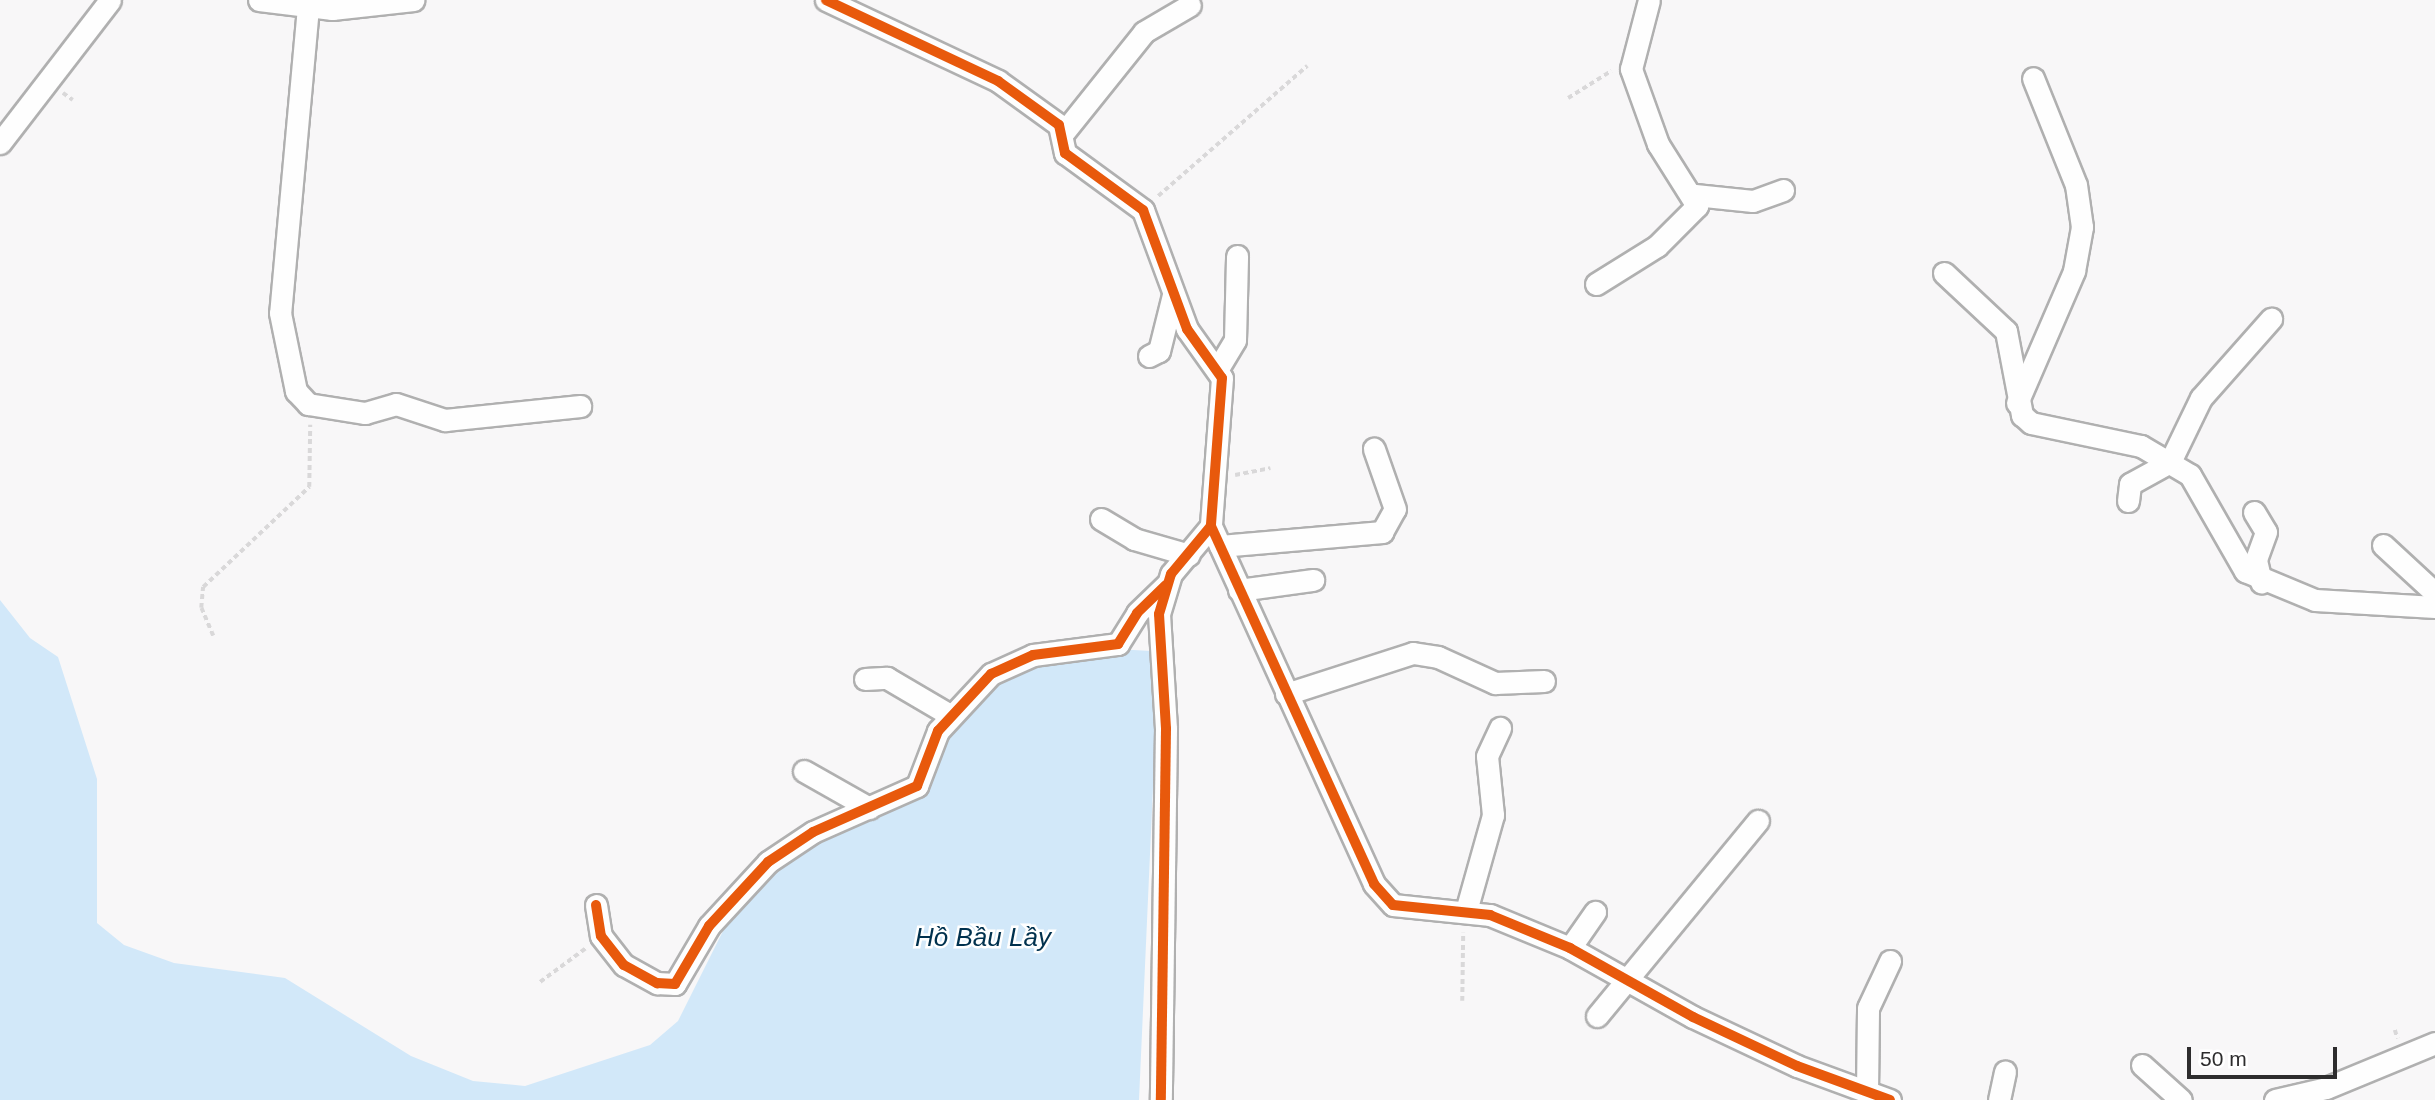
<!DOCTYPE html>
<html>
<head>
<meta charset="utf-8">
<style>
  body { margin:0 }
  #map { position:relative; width:2435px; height:1100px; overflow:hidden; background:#f8f7f8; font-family:Arial,sans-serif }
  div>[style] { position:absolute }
  .water>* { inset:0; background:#d2e8f9 }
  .path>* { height:3.5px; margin-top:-1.75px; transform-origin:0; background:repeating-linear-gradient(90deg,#d9d8d9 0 5px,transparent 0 8.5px) }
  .roads { filter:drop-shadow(2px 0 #b0b0b0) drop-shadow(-2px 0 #b0b0b0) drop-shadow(0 2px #b0b0b0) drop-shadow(0 -2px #b0b0b0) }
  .minor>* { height:21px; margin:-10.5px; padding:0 10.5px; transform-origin:10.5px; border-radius:10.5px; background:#fefefe }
  .cycleway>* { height:10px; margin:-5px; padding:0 5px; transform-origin:5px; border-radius:5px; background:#e8590c }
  span { translate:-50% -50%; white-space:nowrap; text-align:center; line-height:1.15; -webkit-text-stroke:5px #fff; paint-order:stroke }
  .water-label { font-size:26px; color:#00314e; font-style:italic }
  .scale { position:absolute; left:2187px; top:1047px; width:150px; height:32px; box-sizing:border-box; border:4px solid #2d2c2d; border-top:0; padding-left:9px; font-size:21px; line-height:24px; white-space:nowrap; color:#2d2c2d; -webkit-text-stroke:5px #fff; paint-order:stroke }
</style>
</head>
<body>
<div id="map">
  <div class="water">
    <div style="clip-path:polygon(0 600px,30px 638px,58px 657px,97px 779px,97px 923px,124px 945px,174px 963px,285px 978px,411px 1056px,473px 1081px,525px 1086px,650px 1045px,678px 1021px,736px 905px,782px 861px,905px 797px,955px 718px,1016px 663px,1116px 649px,1151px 651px,1157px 698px,1139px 1100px,0 1100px)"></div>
  </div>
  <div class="path">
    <div style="left:63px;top:93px;width:12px;rotate:35deg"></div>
    <div style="left:1568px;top:98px;width:51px;rotate:-32.1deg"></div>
    <div style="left:1158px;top:196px;width:198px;rotate:-41.1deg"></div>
    <div style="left:1235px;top:475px;width:36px;rotate:-11deg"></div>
    <div style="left:213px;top:636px;width:30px;rotate:-113deg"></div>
    <div style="left:201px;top:608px;width:21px;rotate:-85deg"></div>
    <div style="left:203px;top:587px;width:146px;rotate:-43.3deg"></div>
    <div style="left:309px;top:487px;width:62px;rotate:-89.1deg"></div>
    <div style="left:540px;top:982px;width:57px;rotate:-36.5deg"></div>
    <div style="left:1462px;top:1001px;width:68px;rotate:-89.2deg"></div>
    <div style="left:2395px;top:1030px;width:9px;rotate:72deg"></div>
  </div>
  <div class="roads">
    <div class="minor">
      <div style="left:259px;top:0;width:74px;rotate:7deg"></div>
      <div style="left:332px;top:9px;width:82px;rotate:-6.3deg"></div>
      <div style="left:826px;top:0;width:190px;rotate:25.2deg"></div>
      <div style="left:998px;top:81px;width:75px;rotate:35.8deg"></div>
      <div style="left:1059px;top:125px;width:29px;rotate:78deg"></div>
      <div style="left:1065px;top:153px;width:97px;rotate:36.2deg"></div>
      <div style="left:1143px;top:210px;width:127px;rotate:69.7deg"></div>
      <div style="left:1187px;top:329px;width:60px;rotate:54.5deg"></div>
      <div style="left:1222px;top:378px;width:148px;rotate:94.3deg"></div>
      <div style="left:1211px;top:526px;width:62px;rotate:129.8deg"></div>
      <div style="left:1171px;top:574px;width:42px;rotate:106.7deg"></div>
      <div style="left:1159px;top:614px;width:115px;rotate:86.5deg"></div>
      <div style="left:1166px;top:729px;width:371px;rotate:90.8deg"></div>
      <div style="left:308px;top:7px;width:307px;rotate:95.2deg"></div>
      <div style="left:280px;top:313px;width:80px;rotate:78.4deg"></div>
      <div style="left:296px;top:391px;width:18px;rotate:47deg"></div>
      <div style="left:308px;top:404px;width:58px;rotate:9deg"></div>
      <div style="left:365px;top:413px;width:32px;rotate:-16deg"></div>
      <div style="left:396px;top:404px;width:52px;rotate:18.1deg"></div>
      <div style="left:445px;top:420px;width:136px;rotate:-5.9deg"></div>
      <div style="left:1064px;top:132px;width:128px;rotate:-51.3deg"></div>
      <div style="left:1144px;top:32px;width:53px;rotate:-30.4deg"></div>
      <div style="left:0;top:143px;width:180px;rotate:-52.4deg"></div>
      <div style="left:1695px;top:195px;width:58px;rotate:5.9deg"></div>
      <div style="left:1753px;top:201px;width:32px;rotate:-20deg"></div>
      <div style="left:1944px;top:273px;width:85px;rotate:43.1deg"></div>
      <div style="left:2006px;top:331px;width:86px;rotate:79.2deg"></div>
      <div style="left:2022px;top:415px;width:12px;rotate:42deg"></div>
      <div style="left:2031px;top:423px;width:112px;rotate:11.8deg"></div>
      <div style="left:2141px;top:446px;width:57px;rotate:30.6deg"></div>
      <div style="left:2190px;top:475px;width:111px;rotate:60.2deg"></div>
      <div style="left:2245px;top:571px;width:76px;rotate:22.5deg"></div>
      <div style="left:2315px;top:600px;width:120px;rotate:3.3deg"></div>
      <div style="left:1596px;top:284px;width:72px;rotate:-31.9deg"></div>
      <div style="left:1657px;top:246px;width:57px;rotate:-45deg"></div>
      <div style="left:1697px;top:206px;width:73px;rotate:-122.2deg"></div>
      <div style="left:1658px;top:144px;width:80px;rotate:-109.8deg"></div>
      <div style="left:1631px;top:69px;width:71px;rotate:-75.4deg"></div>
      <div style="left:1149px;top:356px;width:11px;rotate:-27deg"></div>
      <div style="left:1159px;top:351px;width:58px;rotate:-76deg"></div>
      <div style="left:1217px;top:370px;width:35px;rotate:-59deg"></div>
      <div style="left:1235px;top:340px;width:84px;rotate:-88.6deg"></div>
      <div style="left:2017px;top:403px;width:144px;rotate:-66.6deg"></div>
      <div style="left:2074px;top:271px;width:45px;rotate:-79.7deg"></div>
      <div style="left:2082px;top:227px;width:42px;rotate:-98.1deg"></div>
      <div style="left:2076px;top:185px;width:115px;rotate:-111.9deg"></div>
      <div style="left:2128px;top:501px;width:17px;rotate:-83deg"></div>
      <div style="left:2130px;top:484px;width:46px;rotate:-28.8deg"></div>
      <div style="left:2170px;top:462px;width:71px;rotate:-64.2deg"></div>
      <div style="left:2201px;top:398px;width:106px;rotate:-48.5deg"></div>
      <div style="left:2254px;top:512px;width:23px;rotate:59deg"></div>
      <div style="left:2266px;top:532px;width:30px;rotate:110deg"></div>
      <div style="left:2256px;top:560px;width:23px;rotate:77deg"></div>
      <div style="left:1101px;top:519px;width:39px;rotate:31deg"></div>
      <div style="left:1134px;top:539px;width:57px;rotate:16.2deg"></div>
      <div style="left:1211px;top:526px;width:393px;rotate:65.5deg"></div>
      <div style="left:1374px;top:884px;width:28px;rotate:48deg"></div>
      <div style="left:1393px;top:905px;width:98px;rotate:5.9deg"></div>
      <div style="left:1490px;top:915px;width:87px;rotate:22.4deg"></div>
      <div style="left:1570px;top:948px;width:141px;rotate:29.3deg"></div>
      <div style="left:1693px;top:1017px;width:115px;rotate:25.2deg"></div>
      <div style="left:1797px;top:1066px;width:99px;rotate:20.1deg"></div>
      <div style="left:2383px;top:545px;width:71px;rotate:42.7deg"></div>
      <div style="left:1220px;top:546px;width:163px;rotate:-4.9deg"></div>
      <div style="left:1382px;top:532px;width:26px;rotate:-61deg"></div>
      <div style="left:1395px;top:509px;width:64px;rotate:-109.3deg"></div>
      <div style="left:1239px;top:590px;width:75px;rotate:-7.7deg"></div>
      <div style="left:865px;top:679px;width:22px;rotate:-3deg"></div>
      <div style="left:887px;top:678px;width:73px;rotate:30.4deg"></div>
      <div style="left:1286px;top:694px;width:133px;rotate:-17.9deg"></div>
      <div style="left:1413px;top:653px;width:25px;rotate:9deg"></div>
      <div style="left:1438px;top:657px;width:63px;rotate:24.5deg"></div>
      <div style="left:1495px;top:683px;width:49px;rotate:-2.3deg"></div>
      <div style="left:804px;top:771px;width:75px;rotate:29.6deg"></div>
      <div style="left:596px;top:905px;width:31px;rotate:81deg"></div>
      <div style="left:601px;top:936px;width:37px;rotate:52deg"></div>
      <div style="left:624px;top:965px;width:38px;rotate:29deg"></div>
      <div style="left:657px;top:983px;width:18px;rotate:3deg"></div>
      <div style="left:675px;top:984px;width:67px;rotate:-59.6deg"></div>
      <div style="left:709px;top:926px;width:87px;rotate:-47.3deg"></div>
      <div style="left:768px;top:862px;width:54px;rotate:-33.7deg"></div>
      <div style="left:813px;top:832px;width:114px;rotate:-23.9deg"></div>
      <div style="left:917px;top:786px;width:59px;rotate:-69.1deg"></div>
      <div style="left:938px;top:731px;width:78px;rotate:-47.1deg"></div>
      <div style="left:991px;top:674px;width:46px;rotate:-24.3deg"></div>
      <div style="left:1033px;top:655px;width:86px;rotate:-7.4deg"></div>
      <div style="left:1118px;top:644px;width:36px;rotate:-58deg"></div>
      <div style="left:1137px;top:613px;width:40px;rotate:-44deg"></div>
      <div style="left:1466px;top:911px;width:100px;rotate:-74.3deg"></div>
      <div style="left:1493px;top:815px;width:59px;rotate:-95.8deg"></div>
      <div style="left:1487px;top:756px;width:31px;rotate:-65deg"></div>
      <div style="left:1570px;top:948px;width:44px;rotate:-55.2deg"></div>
      <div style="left:1597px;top:1016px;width:253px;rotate:-50.5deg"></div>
      <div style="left:2142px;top:1065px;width:52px;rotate:41.9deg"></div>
      <div style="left:1867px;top:1092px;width:84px;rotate:-89.3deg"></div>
      <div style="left:1868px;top:1008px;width:52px;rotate:-64.9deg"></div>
      <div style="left:1999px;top:1100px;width:29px;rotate:-78deg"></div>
      <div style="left:2275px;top:1100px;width:52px;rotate:-13.2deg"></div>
      <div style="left:2326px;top:1088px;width:118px;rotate:-22.4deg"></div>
    </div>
  </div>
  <div class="cycleway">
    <div style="left:826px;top:0;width:190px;rotate:25.2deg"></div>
    <div style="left:998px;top:81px;width:75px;rotate:35.8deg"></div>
    <div style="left:1059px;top:125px;width:29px;rotate:78deg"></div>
    <div style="left:1065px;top:153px;width:97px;rotate:36.2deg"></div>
    <div style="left:1143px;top:210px;width:127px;rotate:69.7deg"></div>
    <div style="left:1187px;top:329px;width:60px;rotate:54.5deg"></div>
    <div style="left:1222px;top:378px;width:148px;rotate:94.3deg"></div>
    <div style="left:1211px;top:526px;width:62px;rotate:129.8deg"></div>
    <div style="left:1171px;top:574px;width:42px;rotate:106.7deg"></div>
    <div style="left:1159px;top:614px;width:115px;rotate:86.5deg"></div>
    <div style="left:1166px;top:729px;width:371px;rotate:90.8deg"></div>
    <div style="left:1211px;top:526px;width:393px;rotate:65.5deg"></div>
    <div style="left:1374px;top:884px;width:28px;rotate:48deg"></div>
    <div style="left:1393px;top:905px;width:98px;rotate:5.9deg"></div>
    <div style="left:1490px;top:915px;width:87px;rotate:22.4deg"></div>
    <div style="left:1570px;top:948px;width:141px;rotate:29.3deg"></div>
    <div style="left:1693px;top:1017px;width:115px;rotate:25.2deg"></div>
    <div style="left:1797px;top:1066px;width:99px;rotate:20.1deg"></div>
    <div style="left:596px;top:905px;width:31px;rotate:81deg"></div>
    <div style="left:601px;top:936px;width:37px;rotate:52deg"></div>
    <div style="left:624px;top:965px;width:38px;rotate:29deg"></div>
    <div style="left:657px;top:983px;width:18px;rotate:3deg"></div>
    <div style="left:675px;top:984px;width:67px;rotate:-59.6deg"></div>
    <div style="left:709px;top:926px;width:87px;rotate:-47.3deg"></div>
    <div style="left:768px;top:862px;width:54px;rotate:-33.7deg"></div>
    <div style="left:813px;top:832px;width:114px;rotate:-23.9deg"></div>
    <div style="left:917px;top:786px;width:59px;rotate:-69.1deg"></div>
    <div style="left:938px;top:731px;width:78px;rotate:-47.1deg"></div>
    <div style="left:991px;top:674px;width:46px;rotate:-24.3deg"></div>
    <div style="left:1033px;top:655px;width:86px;rotate:-7.4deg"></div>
    <div style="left:1118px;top:644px;width:36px;rotate:-58deg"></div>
    <div style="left:1137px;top:613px;width:40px;rotate:-44deg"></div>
  </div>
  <div class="water-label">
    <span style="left:983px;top:938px">Hồ Bầu Lầy</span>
  </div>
  <div class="scale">50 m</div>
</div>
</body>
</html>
